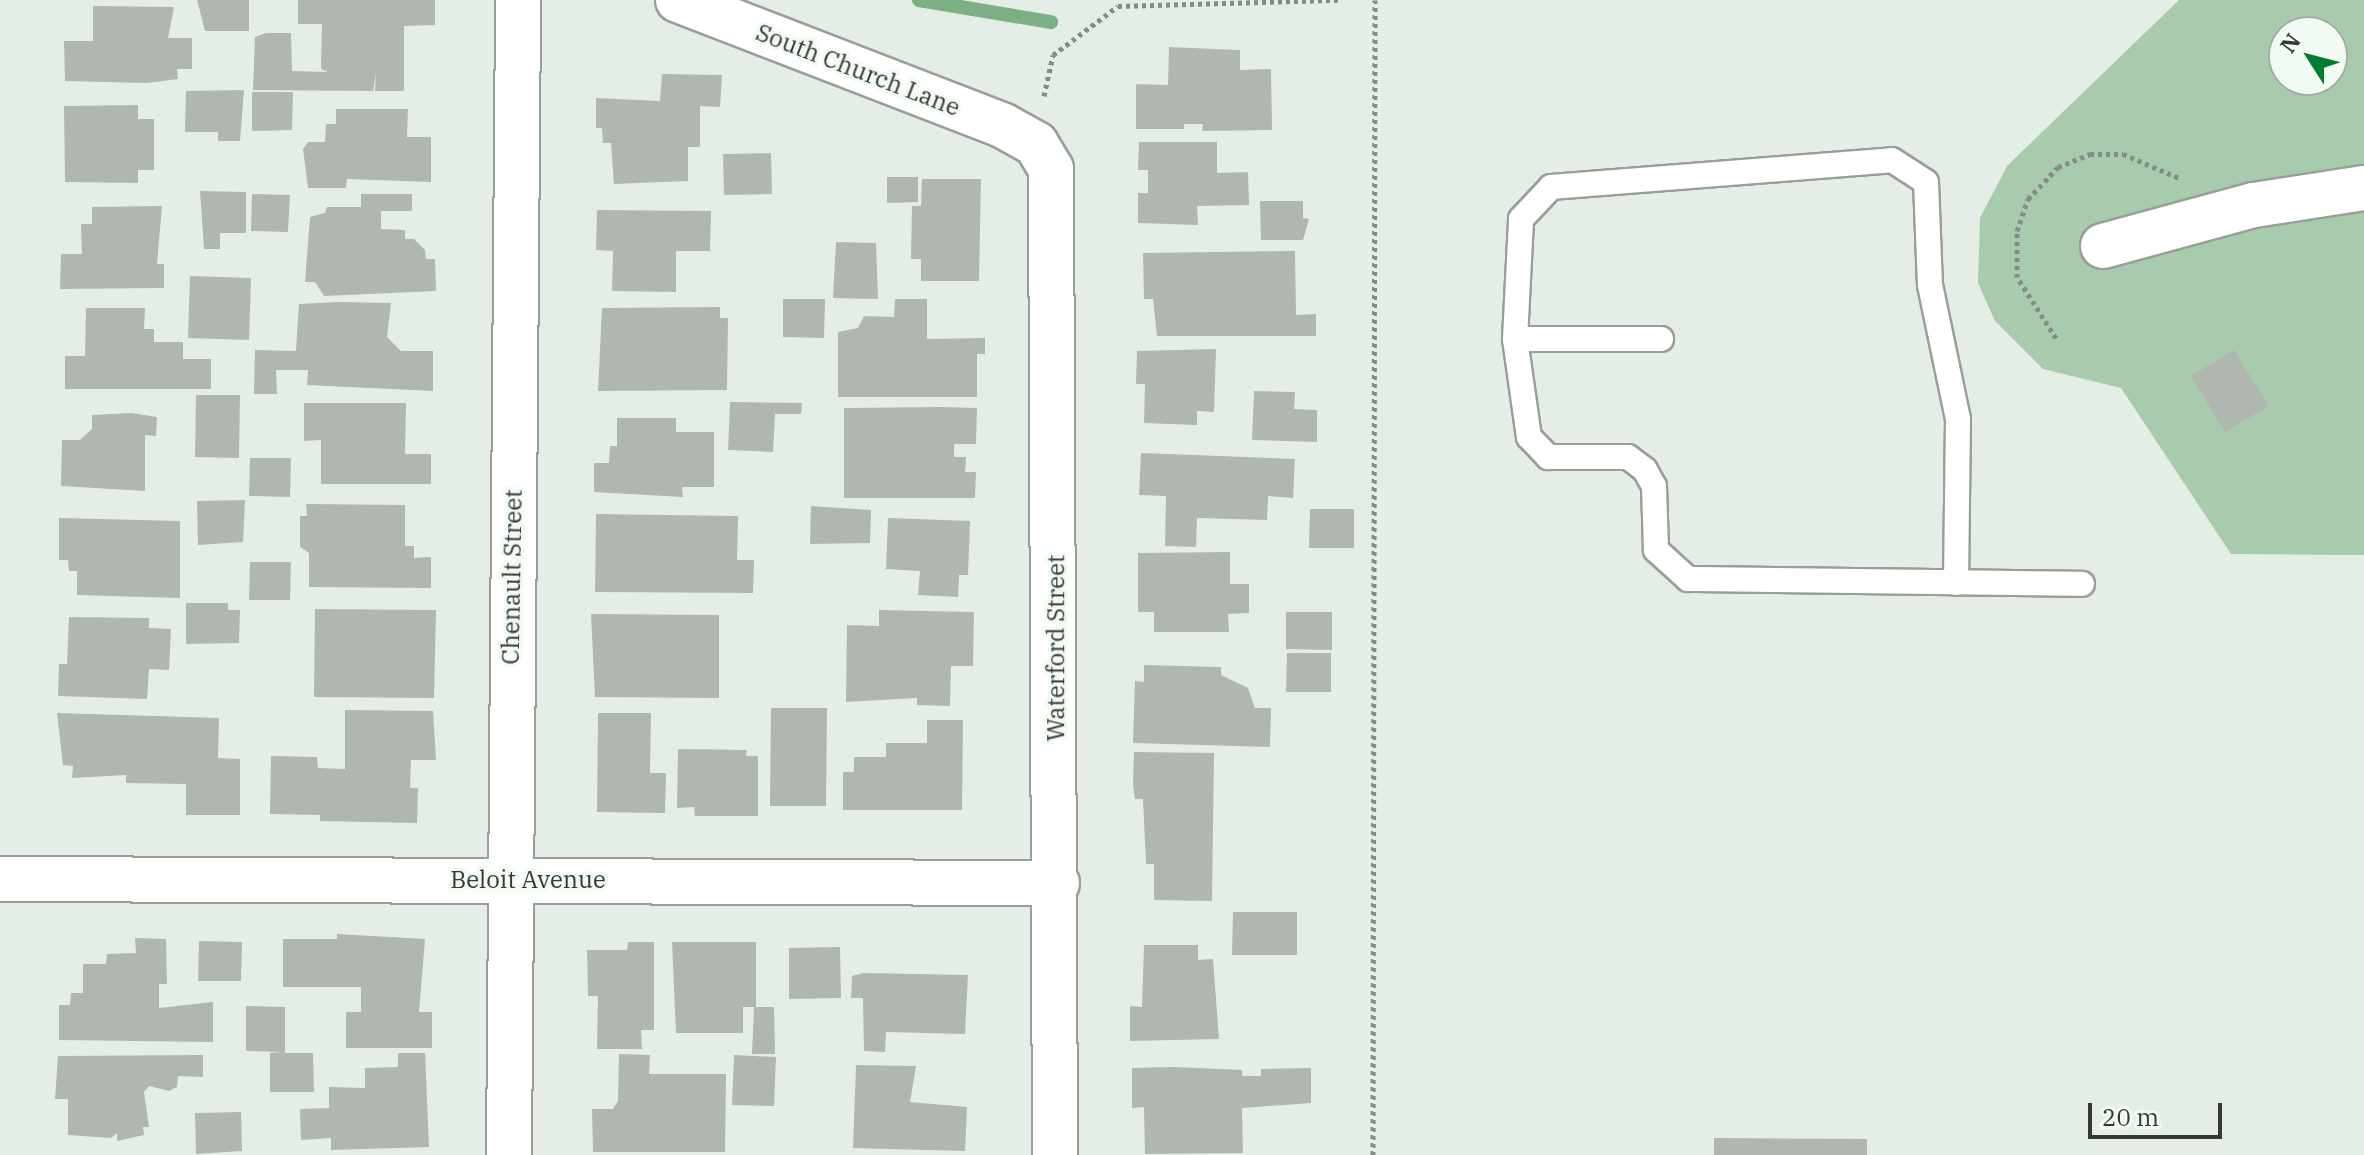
<!DOCTYPE html>
<html>
<head>
<meta charset="utf-8">
<style>
  body { margin:0 }
  #map { position:relative; width:2364px; height:1155px; overflow:hidden; background:#e5eee6; font-family:"IBM Plex Serif",serif }
  div>[style] { position:absolute }
  .green>* { inset:0; background:#a8cbad }
  .stream>* { height:14px; margin:-7px; padding:0 7px; transform-origin:7px; border-radius:7px; background:#7caf84 }
  .building>* { inset:0; background:#afb7b0 }
  .path>* { height:5px; margin-top:-2.5px; transform-origin:0; background:repeating-linear-gradient(90deg,#858b86 0 4px,transparent 0 8px) }
  .roads { filter:drop-shadow(2px 0 #979f98) drop-shadow(-2px 0 #979f98) drop-shadow(0 2px #979f98) drop-shadow(0 -2px #979f98) }
  .lane>* { height:24px; margin:-12px; padding:0 12px; transform-origin:12px; border-radius:12px; background:#fff }
  .street>* { height:44px; margin:-22px; padding:0 22px; transform-origin:22px; border-radius:22px; background:#fff }
  span { translate:-50% -50%; white-space:nowrap; text-align:center; line-height:1.15; -webkit-text-stroke:7px #f2fbf3; paint-order:stroke }
  .street-label { font-size:24px; color:#353835 }
  .north { position:absolute; left:2268px; top:16px; width:80px; height:80px; box-sizing:border-box; background:#f2fbf3; border:2px solid #a6ada7; border-radius:50%; rotate:306deg; font-size:22px; font-weight:700; line-height:32px; text-align:center; color:#353835 }
  .north::after { content:''; display:block; margin:auto; width:28px; height:36px; background:#037c33; clip-path:polygon(50% 0,100% 100%,50% 72%,0 100%) }
  .scale { position:absolute; left:2088px; top:1103px; width:134px; height:36px; box-sizing:border-box; border:4px solid #353835; border-top:0; padding-left:10px; font-size:24px; line-height:28px; white-space:nowrap; color:#353835; -webkit-text-stroke:6px #f2fbf3; paint-order:stroke }
</style>
</head>
<body>
<div id="map">
  <div class="green">
    <div style="clip-path:polygon(evenodd,2179px 0,2364px 0,2364px 555px,2231px 554px,2121px 388px,2043px 369px,1995px 321px,1978px 283px,1980px 218px,2007px 166px,2179px 0,2284px 32px,2332px 32px,2332px 80px,2284px 80px,2284px 32px)"></div>
  </div>
  <div class="stream">
    <div style="left:919px;top:0;width:134px;rotate:9.5deg"></div>
  </div>
  <div class="building">
    <div style="clip-path:polygon(197px 0,249px 0,249px 31px,205px 31px)"></div>
    <div style="clip-path:polygon(298px 0,435px 0,435px 25px,404px 26px,404px 91px,375px 91px,376px 74px,373px 91px,253px 90px,255px 37px,266px 33px,291px 33px,292px 71px,328px 72px,321px 69px,322px 24px,298px 24px)"></div>
    <div style="clip-path:polygon(93px 6px,174px 7px,168px 38px,192px 38px,192px 69px,177px 69px,178px 79px,147px 83px,65px 81px,64px 41px,93px 41px)"></div>
    <div style="clip-path:polygon(1169px 47px,1240px 50px,1240px 70px,1271px 69px,1272px 130px,1202px 131px,1203px 124px,1184px 124px,1184px 129px,1136px 129px,1136px 84px,1168px 85px)"></div>
    <div style="clip-path:polygon(662px 74px,722px 75px,720px 107px,700px 106px,700px 147px,688px 147px,688px 181px,614px 184px,611px 143px,603px 143px,602px 128px,596px 128px,596px 98px,660px 101px)"></div>
    <div style="clip-path:polygon(244px 90px,240px 141px,218px 141px,218px 132px,185px 132px,186px 91px)"></div>
    <div style="clip-path:polygon(252px 92px,293px 92px,292px 130px,252px 131px)"></div>
    <div style="clip-path:polygon(138px 105px,138px 119px,154px 119px,154px 170px,138px 170px,138px 183px,65px 182px,64px 106px)"></div>
    <div style="clip-path:polygon(336px 109px,408px 109px,407px 137px,431px 137px,431px 182px,347px 179px,346px 188px,308px 188px,303px 149px,308px 142px,325px 142px,326px 124px,336px 124px)"></div>
    <div style="clip-path:polygon(1139px 142px,1217px 142px,1217px 173px,1248px 172px,1249px 205px,1197px 206px,1198px 225px,1138px 223px,1138px 193px,1148px 193px,1148px 170px,1138px 170px)"></div>
    <div style="clip-path:polygon(771px 153px,772px 194px,724px 195px,723px 154px)"></div>
    <div style="clip-path:polygon(887px 177px,918px 177px,918px 202px,887px 203px)"></div>
    <div style="clip-path:polygon(922px 179px,981px 179px,979px 281px,921px 281px,921px 259px,911px 259px,912px 206px,921px 206px)"></div>
    <div style="clip-path:polygon(200px 191px,246px 192px,246px 233px,220px 233px,220px 249px,204px 249px)"></div>
    <div style="clip-path:polygon(252px 194px,290px 195px,288px 232px,251px 231px)"></div>
    <div style="clip-path:polygon(361px 194px,412px 194px,412px 211px,381px 211px,381px 229px,405px 230px,405px 239px,414px 239px,425px 250px,426px 259px,435px 259px,436px 291px,324px 296px,315px 282px,305px 282px,310px 217px,325px 213px,327px 207px,361px 207px)"></div>
    <div style="clip-path:polygon(1260px 201px,1303px 201px,1303px 218px,1309px 219px,1303px 240px,1261px 240px)"></div>
    <div style="clip-path:polygon(162px 206px,157px 264px,164px 264px,164px 288px,60px 289px,61px 254px,82px 254px,81px 224px,92px 224px,92px 207px)"></div>
    <div style="clip-path:polygon(597px 210px,711px 211px,710px 251px,676px 251px,676px 292px,612px 291px,613px 251px,596px 250px)"></div>
    <div style="clip-path:polygon(836px 242px,876px 243px,878px 299px,833px 298px)"></div>
    <div style="clip-path:polygon(1295px 251px,1296px 315px,1316px 314px,1316px 336px,1157px 336px,1153px 299px,1144px 299px,1143px 253px)"></div>
    <div style="clip-path:polygon(190px 276px,251px 278px,249px 340px,188px 338px)"></div>
    <div style="clip-path:polygon(783px 299px,825px 299px,824px 338px,783px 337px)"></div>
    <div style="clip-path:polygon(895px 299px,927px 299px,927px 339px,985px 338px,985px 354px,977px 354px,977px 397px,838px 397px,838px 332px,858px 328px,864px 316px,894px 317px)"></div>
    <div style="clip-path:polygon(339px 302px,391px 303px,387px 337px,401px 351px,433px 351px,433px 391px,307px 385px,308px 370px,276px 370px,277px 394px,254px 394px,255px 350px,296px 351px,299px 304px)"></div>
    <div style="clip-path:polygon(720px 307px,720px 318px,728px 318px,727px 390px,598px 391px,602px 308px)"></div>
    <div style="clip-path:polygon(86px 308px,145px 308px,144px 329px,154px 329px,154px 342px,183px 342px,183px 359px,211px 359px,211px 389px,65px 389px,65px 356px,85px 356px)"></div>
    <div style="clip-path:polygon(1216px 349px,1214px 412px,1197px 411px,1197px 425px,1144px 423px,1145px 384px,1136px 384px,1137px 351px)"></div>
    <div style="clip-path:polygon(2234px 350px,2269px 406px,2225px 432px,2191px 376px)"></div>
    <div style="clip-path:polygon(1254px 391px,1295px 392px,1294px 409px,1317px 410px,1317px 442px,1252px 440px)"></div>
    <div style="clip-path:polygon(196px 395px,240px 395px,239px 458px,195px 457px)"></div>
    <div style="clip-path:polygon(730px 402px,802px 403px,801px 414px,775px 414px,773px 452px,728px 450px)"></div>
    <div style="clip-path:polygon(304px 403px,406px 403px,405px 454px,431px 454px,431px 484px,321px 484px,321px 440px,304px 441px)"></div>
    <div style="clip-path:polygon(941px 407px,977px 408px,976px 444px,954px 444px,954px 457px,966px 457px,965px 472px,976px 472px,975px 498px,844px 498px,844px 408px)"></div>
    <div style="clip-path:polygon(131px 413px,157px 417px,156px 436px,145px 435px,145px 491px,61px 486px,62px 440px,80px 440px,92px 429px,92px 415px)"></div>
    <div style="clip-path:polygon(617px 418px,676px 418px,676px 432px,714px 432px,714px 487px,682px 487px,683px 497px,594px 492px,594px 463px,609px 463px,610px 446px,617px 446px)"></div>
    <div style="clip-path:polygon(1141px 453px,1295px 459px,1293px 498px,1268px 496px,1267px 520px,1197px 518px,1196px 547px,1165px 546px,1166px 496px,1139px 495px)"></div>
    <div style="clip-path:polygon(250px 458px,291px 458px,290px 497px,249px 496px)"></div>
    <div style="clip-path:polygon(245px 500px,243px 542px,198px 545px,197px 501px)"></div>
    <div style="clip-path:polygon(306px 504px,405px 505px,405px 546px,414px 546px,414px 558px,431px 557px,431px 588px,309px 587px,309px 553px,300px 547px,300px 516px,307px 516px)"></div>
    <div style="clip-path:polygon(811px 506px,871px 510px,870px 543px,810px 544px)"></div>
    <div style="clip-path:polygon(1310px 509px,1354px 509px,1354px 548px,1309px 548px)"></div>
    <div style="clip-path:polygon(596px 514px,738px 516px,737px 560px,754px 560px,753px 593px,595px 592px)"></div>
    <div style="clip-path:polygon(59px 518px,180px 521px,180px 598px,77px 595px,77px 571px,69px 571px,68px 560px,59px 560px)"></div>
    <div style="clip-path:polygon(888px 518px,970px 521px,968px 575px,959px 575px,958px 597px,918px 595px,920px 571px,886px 569px)"></div>
    <div style="clip-path:polygon(1230px 552px,1230px 584px,1249px 584px,1249px 613px,1228px 614px,1229px 632px,1154px 632px,1154px 612px,1138px 612px,1138px 553px)"></div>
    <div style="clip-path:polygon(250px 562px,291px 562px,290px 600px,249px 600px)"></div>
    <div style="clip-path:polygon(186px 603px,228px 603px,228px 610px,240px 610px,239px 643px,186px 644px)"></div>
    <div style="clip-path:polygon(315px 609px,436px 610px,434px 698px,314px 697px)"></div>
    <div style="clip-path:polygon(879px 610px,974px 612px,973px 666px,951px 666px,950px 706px,917px 705px,917px 698px,846px 702px,847px 625px,879px 626px)"></div>
    <div style="clip-path:polygon(1286px 612px,1332px 612px,1332px 650px,1286px 649px)"></div>
    <div style="clip-path:polygon(591px 614px,719px 615px,719px 698px,595px 697px)"></div>
    <div style="clip-path:polygon(69px 617px,149px 618px,149px 628px,171px 629px,169px 670px,149px 669px,147px 699px,58px 696px,59px 664px,67px 664px)"></div>
    <div style="clip-path:polygon(1287px 653px,1331px 653px,1331px 692px,1286px 692px)"></div>
    <div style="clip-path:polygon(1144px 665px,1221px 667px,1221px 675px,1248px 688px,1255px 708px,1271px 708px,1270px 747px,1133px 743px,1135px 681px,1144px 682px)"></div>
    <div style="clip-path:polygon(771px 708px,827px 708px,826px 806px,770px 806px)"></div>
    <div style="clip-path:polygon(345px 710px,433px 711px,436px 760px,411px 760px,410px 788px,418px 788px,417px 823px,320px 821px,320px 815px,270px 814px,271px 756px,317px 757px,318px 768px,345px 769px)"></div>
    <div style="clip-path:polygon(57px 713px,219px 718px,218px 758px,240px 759px,240px 815px,186px 815px,186px 784px,126px 783px,126px 775px,72px 778px,73px 766px,63px 765px)"></div>
    <div style="clip-path:polygon(598px 713px,651px 713px,650px 773px,666px 773px,665px 813px,597px 812px)"></div>
    <div style="clip-path:polygon(927px 720px,963px 720px,962px 810px,843px 810px,843px 772px,854px 772px,854px 757px,886px 757px,886px 743px,927px 743px)"></div>
    <div style="clip-path:polygon(678px 749px,747px 750px,746px 756px,758px 756px,758px 816px,695px 816px,694px 807px,677px 808px)"></div>
    <div style="clip-path:polygon(1134px 752px,1214px 753px,1212px 901px,1154px 900px,1154px 864px,1146px 864px,1143px 799px,1135px 799px,1133px 785px)"></div>
    <div style="clip-path:polygon(1233px 912px,1297px 912px,1297px 955px,1232px 955px)"></div>
    <div style="clip-path:polygon(337px 934px,425px 939px,419px 1012px,432px 1012px,432px 1048px,346px 1048px,346px 1012px,361px 1012px,361px 987px,283px 987px,283px 939px,337px 939px)"></div>
    <div style="clip-path:polygon(135px 938px,166px 939px,167px 984px,159px 984px,159px 1008px,213px 1002px,213px 1042px,59px 1040px,59px 1005px,70px 1005px,71px 993px,83px 993px,83px 964px,106px 964px,107px 954px,136px 953px)"></div>
    <div style="clip-path:polygon(199px 941px,242px 942px,241px 981px,198px 981px)"></div>
    <div style="clip-path:polygon(628px 942px,654px 942px,654px 1030px,641px 1030px,642px 1049px,597px 1049px,598px 996px,588px 996px,587px 950px,627px 950px)"></div>
    <div style="clip-path:polygon(672px 942px,756px 942px,756px 1007px,774px 1007px,775px 1054px,752px 1054px,754px 1007px,743px 1007px,743px 1033px,676px 1033px)"></div>
    <div style="clip-path:polygon(1144px 945px,1198px 945px,1198px 960px,1213px 959px,1219px 1039px,1130px 1041px,1130px 1006px,1142px 1007px)"></div>
    <div style="clip-path:polygon(840px 947px,841px 998px,789px 999px,789px 948px)"></div>
    <div style="clip-path:polygon(863px 973px,968px 975px,965px 1034px,886px 1032px,885px 1052px,864px 1051px,863px 998px,851px 998px,852px 976px)"></div>
    <div style="clip-path:polygon(246px 1006px,285px 1007px,285px 1053px,313px 1053px,314px 1092px,270px 1092px,270px 1053px,281px 1052px,246px 1051px)"></div>
    <div style="clip-path:polygon(398px 1053px,425px 1053px,429px 1147px,331px 1150px,331px 1138px,301px 1140px,300px 1109px,329px 1108px,329px 1087px,365px 1088px,365px 1068px,398px 1067px)"></div>
    <div style="clip-path:polygon(619px 1054px,650px 1055px,649px 1074px,726px 1074px,725px 1152px,593px 1152px,592px 1109px,613px 1109px,618px 1101px)"></div>
    <div style="clip-path:polygon(203px 1055px,203px 1077px,178px 1076px,177px 1087px,169px 1091px,149px 1086px,144px 1092px,149px 1127px,143px 1127px,144px 1135px,117px 1141px,117px 1133px,111px 1138px,68px 1135px,68px 1099px,55px 1099px,58px 1056px)"></div>
    <div style="clip-path:polygon(734px 1055px,776px 1057px,774px 1106px,732px 1105px)"></div>
    <div style="clip-path:polygon(856px 1065px,916px 1066px,910px 1102px,967px 1107px,965px 1151px,853px 1148px)"></div>
    <div style="clip-path:polygon(1174px 1067px,1242px 1070px,1242px 1076px,1261px 1076px,1261px 1069px,1311px 1068px,1311px 1103px,1242px 1108px,1243px 1153px,1145px 1154px,1144px 1107px,1132px 1108px,1132px 1068px)"></div>
    <div style="clip-path:polygon(241px 1112px,242px 1151px,196px 1154px,195px 1113px)"></div>
    <div style="clip-path:polygon(1714px 1138px,1867px 1139px,1867px 1155px,1714px 1155px)"></div>
  </div>
  <div class="path">
    <div style="left:1044px;top:96px;width:42px;rotate:-77.6deg"></div>
    <div style="left:1053px;top:55px;width:81px;rotate:-37deg"></div>
    <div style="left:1118px;top:6px;width:221px;rotate:-1.6deg"></div>
    <div style="left:2056px;top:338px;width:72px;rotate:-122.6deg"></div>
    <div style="left:2017px;top:277px;width:46px;rotate:-90deg"></div>
    <div style="left:2017px;top:231px;width:34px;rotate:-71deg"></div>
    <div style="left:2028px;top:199px;width:44px;rotate:-46.8deg"></div>
    <div style="left:2058px;top:167px;width:35px;rotate:-22deg"></div>
    <div style="left:2090px;top:154px;width:33px"></div>
    <div style="left:2123px;top:154px;width:61px;rotate:23.2deg"></div>
    <div style="left:1373px;top:1155px;width:1155px;rotate:-89.9deg"></div>
  </div>
  <div class="roads">
    <div class="lane">
      <div style="left:1515px;top:339px;width:120px;rotate:-87.1deg"></div>
      <div style="left:1521px;top:219px;width:44px;rotate:-46.8deg"></div>
      <div style="left:1551px;top:187px;width:342px;rotate:-4.5deg"></div>
      <div style="left:1892px;top:160px;width:40px;rotate:32.9deg"></div>
      <div style="left:1926px;top:182px;width:103px;rotate:87.8deg"></div>
      <div style="left:1930px;top:285px;width:137px;rotate:78.2deg"></div>
      <div style="left:1958px;top:419px;width:164px;rotate:90.7deg"></div>
      <div style="left:1661px;top:339px;width:146px;rotate:180deg"></div>
      <div style="left:1515px;top:339px;width:99px;rotate:81.9deg"></div>
      <div style="left:1529px;top:437px;width:28px;rotate:46deg"></div>
      <div style="left:1548px;top:457px;width:80px"></div>
      <div style="left:1628px;top:457px;width:21px;rotate:37deg"></div>
      <div style="left:1645px;top:470px;width:18px;rotate:61deg"></div>
      <div style="left:1654px;top:486px;width:64px;rotate:88.2deg"></div>
      <div style="left:1656px;top:550px;width:43px;rotate:42.2deg"></div>
      <div style="left:1688px;top:579px;width:394px;rotate:0.7deg"></div>
    </div>
    <div class="street">
      <div style="left:678px;top:0;width:347px;rotate:21.1deg"></div>
      <div style="left:1002px;top:125px;width:39px;rotate:29deg"></div>
      <div style="left:1036px;top:144px;width:29px;rotate:59deg"></div>
      <div style="left:1051px;top:169px;width:986px;rotate:89.77deg"></div>
      <div style="left:2103px;top:246px;width:156px;rotate:-15.2deg"></div>
      <div style="left:2254px;top:205px;width:111px;rotate:-8.8deg"></div>
      <div style="left:0;top:879px;width:1057px;rotate:0.22deg"></div>
      <div style="left:509px;top:1155px;width:1155px;rotate:-89.55deg"></div>
    </div>
  </div>
  <div class="street-label">
    <span style="left:858px;top:70px;rotate:21deg">South Church Lane</span>
    <span style="left:512px;top:577px;rotate:-89deg">Chenault Street</span>
    <span style="left:1056px;top:648px;rotate:-90deg">Waterford Street</span>
    <span style="left:528px;top:880px">Beloit Avenue</span>
  </div>
  <div class="north">N</div>
  <div class="scale">20 m</div>
</div>
</body>
</html>
